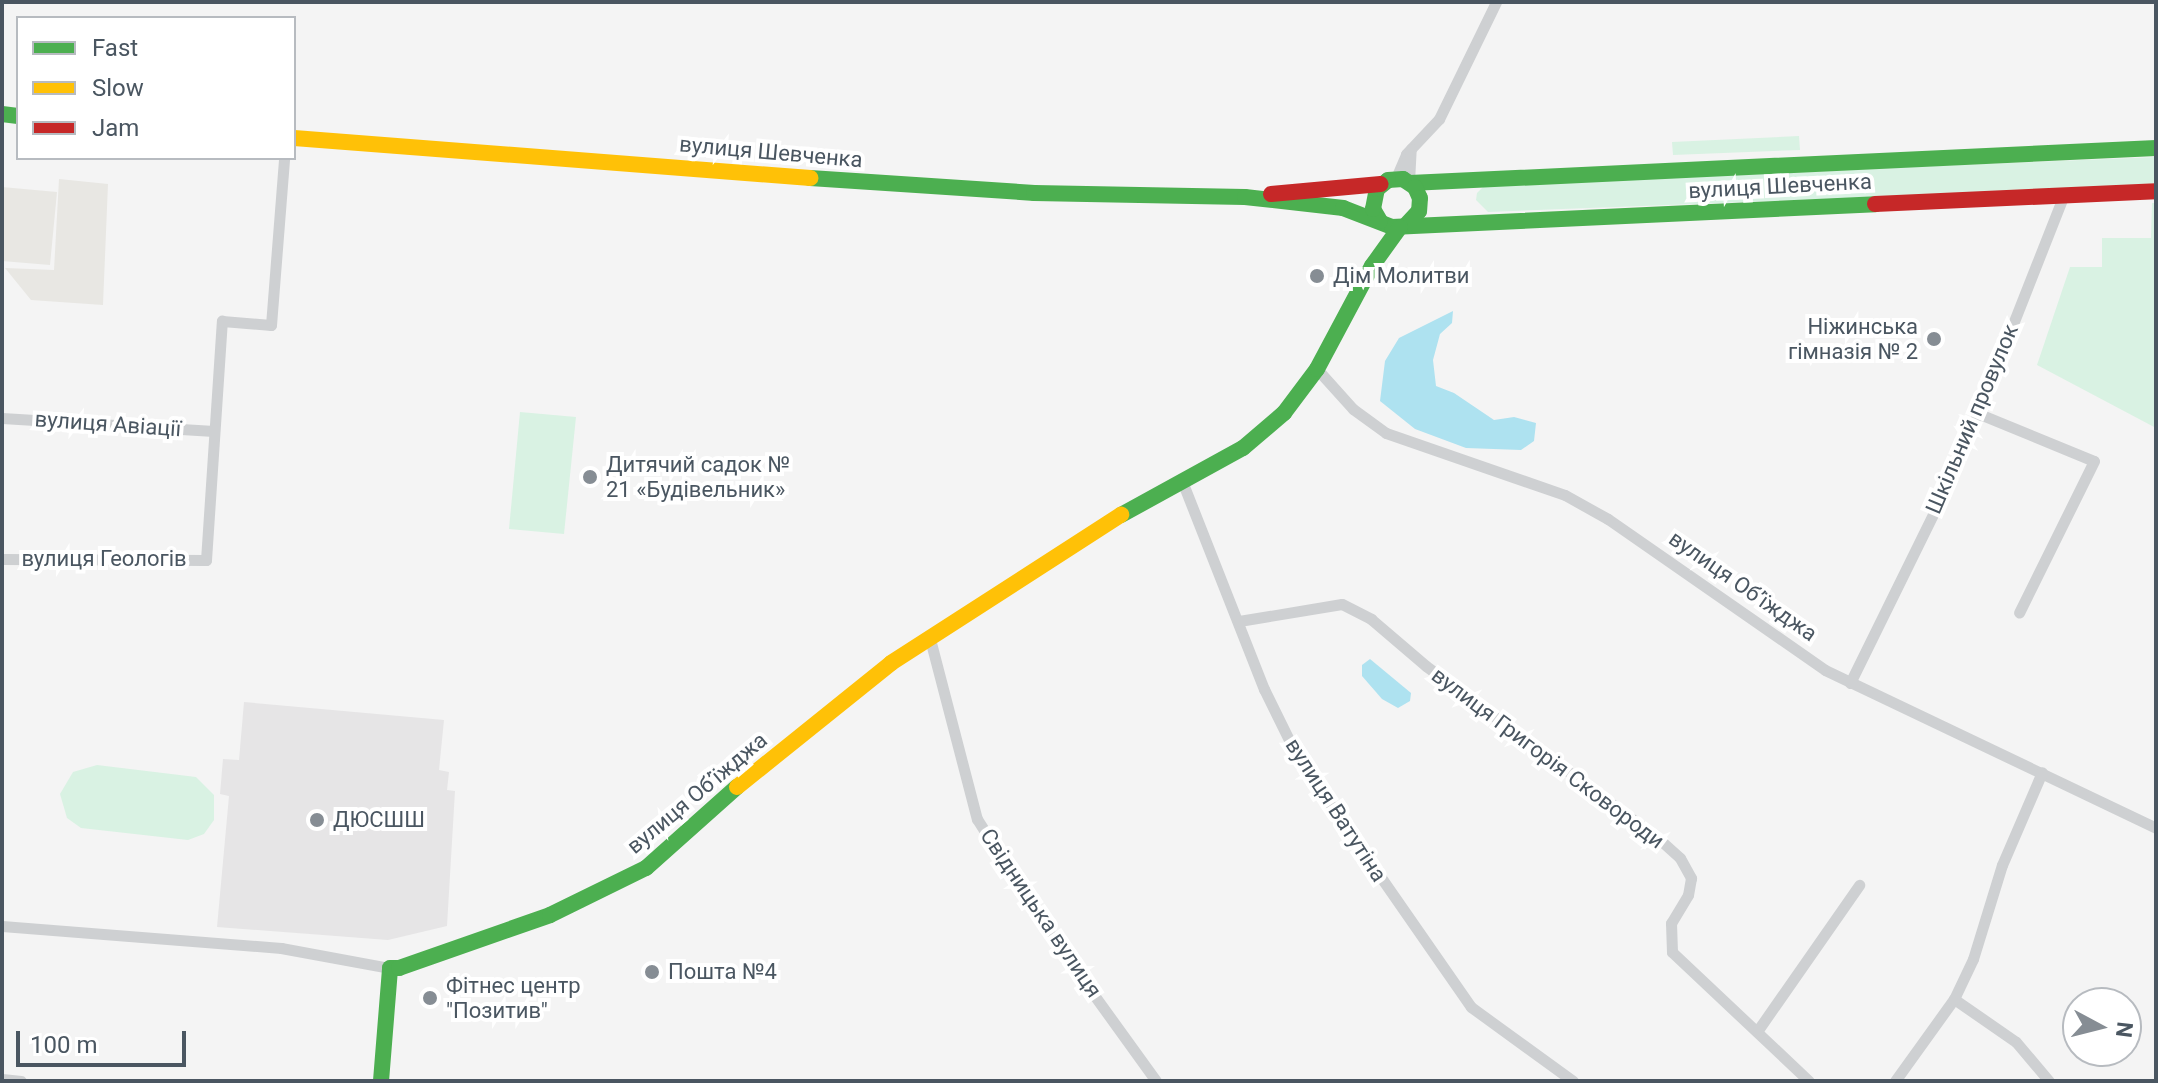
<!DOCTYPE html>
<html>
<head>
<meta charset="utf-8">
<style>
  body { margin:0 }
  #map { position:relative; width:2158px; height:1083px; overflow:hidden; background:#f4f4f4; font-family:Roboto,sans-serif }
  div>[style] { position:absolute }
  .commercial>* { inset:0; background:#e8e7e3 }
  .education>* { inset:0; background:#e6e5e6 }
  .green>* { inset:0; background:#d9f2e3 }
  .water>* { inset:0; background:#aee2f0 }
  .street>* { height:11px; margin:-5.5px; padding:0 5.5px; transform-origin:5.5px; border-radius:5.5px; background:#ced0d2 }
  .fast>* { height:16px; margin:-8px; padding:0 8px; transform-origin:8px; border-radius:8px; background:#4caf50 }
  .slow>* { height:16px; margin:-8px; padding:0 8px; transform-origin:8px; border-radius:8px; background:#ffc107 }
  .jam>* { height:16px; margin:-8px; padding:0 8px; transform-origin:8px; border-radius:8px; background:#c62828 }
  .dots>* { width:22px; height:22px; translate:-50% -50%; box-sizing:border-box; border:4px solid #fff; border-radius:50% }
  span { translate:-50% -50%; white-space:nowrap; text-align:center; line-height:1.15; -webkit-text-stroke:8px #fff; paint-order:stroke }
  .street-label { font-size:22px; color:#4a5661 }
  .poi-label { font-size:22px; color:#4a5661 }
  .left { translate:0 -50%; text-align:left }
  .right { translate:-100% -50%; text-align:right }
  .frame { position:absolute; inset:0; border:4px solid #4a5661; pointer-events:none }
  .legend { position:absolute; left:16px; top:16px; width:280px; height:144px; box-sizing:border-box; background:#fff; border:2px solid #b7bbc0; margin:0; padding:10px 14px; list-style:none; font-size:24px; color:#4a5661 }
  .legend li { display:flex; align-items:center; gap:16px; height:40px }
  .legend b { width:40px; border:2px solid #b7bbc0 }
  .north { position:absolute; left:2062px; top:987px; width:80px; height:80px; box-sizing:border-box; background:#fff; border:2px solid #b7bbc0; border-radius:50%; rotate:97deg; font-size:22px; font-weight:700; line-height:32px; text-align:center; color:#4a5661 }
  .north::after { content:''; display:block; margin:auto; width:28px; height:36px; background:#868d94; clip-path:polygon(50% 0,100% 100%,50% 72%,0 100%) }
  .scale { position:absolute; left:16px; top:1031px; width:170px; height:36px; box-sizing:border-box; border:4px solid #4a5661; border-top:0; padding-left:10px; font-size:24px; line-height:28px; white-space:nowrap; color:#4a5661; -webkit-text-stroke:6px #fff; paint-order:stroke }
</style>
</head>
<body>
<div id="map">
  <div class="commercial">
    <div style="clip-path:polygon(59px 179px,108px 184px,103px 305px,31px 300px,5px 268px,54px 270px)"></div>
    <div style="clip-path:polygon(2px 187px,57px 192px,50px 265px,2px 261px)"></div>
  </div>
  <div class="education">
    <div style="clip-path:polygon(244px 702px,444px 720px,439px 770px,449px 772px,447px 790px,455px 791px,447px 926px,388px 940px,217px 927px,229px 796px,220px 794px,223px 759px,239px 760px)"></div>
  </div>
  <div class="green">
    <div style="clip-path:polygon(1799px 136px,1800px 150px,1673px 155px,1672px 142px)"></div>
    <div style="clip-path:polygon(2156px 157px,2156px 186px,1488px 212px,1476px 200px,1477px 193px,1486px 184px)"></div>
    <div style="clip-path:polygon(2152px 203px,2156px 203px,2156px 428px,2037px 365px,2070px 267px,2102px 267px,2102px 238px,2151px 238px)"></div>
    <div style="clip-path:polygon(520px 412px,576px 417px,564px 534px,509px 529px)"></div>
    <div style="clip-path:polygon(97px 765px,196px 777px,214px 795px,214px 820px,204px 834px,188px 840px,81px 828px,67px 818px,60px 794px,73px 772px)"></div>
  </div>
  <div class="water">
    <div style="clip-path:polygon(1453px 311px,1452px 323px,1440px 334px,1433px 360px,1436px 386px,1454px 393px,1494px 420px,1514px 417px,1536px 423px,1534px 441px,1521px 450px,1466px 448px,1415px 429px,1380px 401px,1385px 361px,1399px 338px)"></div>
    <div style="clip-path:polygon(1370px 659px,1411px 693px,1410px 701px,1398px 708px,1382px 699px,1362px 676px,1362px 665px)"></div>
  </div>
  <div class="street">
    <div style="left:1396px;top:178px;width:26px;rotate:-67deg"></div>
    <div style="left:1406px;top:154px;width:48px;rotate:-46.7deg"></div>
    <div style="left:1439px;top:119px;width:130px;rotate:-64deg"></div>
    <div style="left:1409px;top:182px;width:33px;rotate:-87deg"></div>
    <div style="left:1317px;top:369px;width:54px;rotate:48deg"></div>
    <div style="left:1353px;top:409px;width:41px;rotate:36deg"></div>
    <div style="left:1386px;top:433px;width:189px;rotate:19.1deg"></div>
    <div style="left:1565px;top:495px;width:49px;rotate:29.2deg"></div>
    <div style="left:1608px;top:519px;width:264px;rotate:34.8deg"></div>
    <div style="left:1825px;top:670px;width:367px;rotate:25.5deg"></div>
    <div style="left:1977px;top:413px;width:126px;rotate:22.3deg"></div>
    <div style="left:2094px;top:461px;width:169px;rotate:116.3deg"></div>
    <div style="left:2px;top:418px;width:212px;rotate:3.5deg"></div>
    <div style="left:1182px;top:481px;width:224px;rotate:68.5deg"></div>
    <div style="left:1264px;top:689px;width:77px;rotate:63.8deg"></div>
    <div style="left:1298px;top:758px;width:303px;rotate:55.2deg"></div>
    <div style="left:1471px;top:1007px;width:126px;rotate:36deg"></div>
    <div style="left:2px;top:559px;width:204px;rotate:0.3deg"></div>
    <div style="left:206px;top:560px;width:240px;rotate:-86.2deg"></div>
    <div style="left:222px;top:321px;width:49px;rotate:4.7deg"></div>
    <div style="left:271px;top:325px;width:168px;rotate:-85.5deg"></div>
    <div style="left:1239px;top:621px;width:104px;rotate:-9.4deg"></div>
    <div style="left:1342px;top:604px;width:33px;rotate:27deg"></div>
    <div style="left:1371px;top:619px;width:72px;rotate:40.5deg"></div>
    <div style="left:1426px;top:666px;width:290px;rotate:36.6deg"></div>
    <div style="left:1659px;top:839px;width:28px;rotate:42deg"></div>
    <div style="left:1680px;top:858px;width:23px;rotate:61deg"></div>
    <div style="left:1691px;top:878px;width:17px;rotate:100deg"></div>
    <div style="left:1688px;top:895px;width:33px;rotate:121deg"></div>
    <div style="left:1671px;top:923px;width:29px;rotate:88deg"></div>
    <div style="left:1672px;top:952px;width:188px;rotate:43.3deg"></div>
    <div style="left:930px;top:639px;width:186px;rotate:75.4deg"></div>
    <div style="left:977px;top:819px;width:136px;rotate:57.6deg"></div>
    <div style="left:1050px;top:934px;width:181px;rotate:54.2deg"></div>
    <div style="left:1850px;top:683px;width:247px;rotate:-63.8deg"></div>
    <div style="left:1959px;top:461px;width:287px;rotate:-68.5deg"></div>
    <div style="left:2px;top:926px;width:280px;rotate:4.5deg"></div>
    <div style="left:281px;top:948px;width:111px;rotate:10.4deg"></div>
    <div style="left:1954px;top:999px;width:75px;rotate:34.7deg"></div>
    <div style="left:2016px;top:1042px;width:51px;rotate:49.8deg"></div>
    <div style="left:1758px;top:1030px;width:177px;rotate:-55.1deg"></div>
    <div style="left:2px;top:1079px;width:19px;rotate:6deg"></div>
    <div style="left:1895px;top:1081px;width:101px;rotate:-54.3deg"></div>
    <div style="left:1954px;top:999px;width:44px;rotate:-64.6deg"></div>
    <div style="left:1973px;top:959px;width:98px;rotate:-72.9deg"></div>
    <div style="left:2002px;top:865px;width:101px;rotate:-66.7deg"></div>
  </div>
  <div class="fast">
    <div style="left:2px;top:114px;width:16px;rotate:7deg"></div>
    <div style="left:810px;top:178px;width:225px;rotate:3.8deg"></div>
    <div style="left:1034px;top:193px;width:211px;rotate:1.1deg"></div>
    <div style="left:1245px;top:197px;width:99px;rotate:6.4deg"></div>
    <div style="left:1343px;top:208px;width:53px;rotate:21.2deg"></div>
    <div style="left:1392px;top:227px;width:484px;rotate:-2.7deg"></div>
    <div style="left:1410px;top:183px;width:747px;rotate:-2.69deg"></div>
    <div style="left:1380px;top:221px;width:14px;rotate:-120deg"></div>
    <div style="left:1373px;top:209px;width:20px;rotate:-79deg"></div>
    <div style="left:1377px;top:189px;width:14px;rotate:-39deg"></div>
    <div style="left:1388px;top:180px;width:15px;rotate:-4deg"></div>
    <div style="left:1403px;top:179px;width:14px;rotate:34deg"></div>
    <div style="left:1415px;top:187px;width:12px;rotate:66deg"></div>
    <div style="left:1420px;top:198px;width:13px;rotate:94deg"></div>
    <div style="left:1419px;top:211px;width:19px;rotate:133deg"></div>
    <div style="left:1121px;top:515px;width:139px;rotate:-28.8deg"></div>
    <div style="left:1243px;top:448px;width:54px;rotate:-40.5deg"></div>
    <div style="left:1284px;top:413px;width:55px;rotate:-53.1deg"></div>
    <div style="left:1317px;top:369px;width:117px;rotate:-61.9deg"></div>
    <div style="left:1372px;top:266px;width:48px;rotate:-54.3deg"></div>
    <div style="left:381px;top:1081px;width:113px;rotate:-85.4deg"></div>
    <div style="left:390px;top:968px;width:9px"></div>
    <div style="left:399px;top:968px;width:160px;rotate:-19.3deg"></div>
    <div style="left:550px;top:915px;width:107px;rotate:-26.1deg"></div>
    <div style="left:646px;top:868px;width:122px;rotate:-41.7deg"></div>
  </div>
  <div class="slow">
    <div style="left:294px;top:138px;width:518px;rotate:4.43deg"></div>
    <div style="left:737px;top:787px;width:198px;rotate:-38.8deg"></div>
    <div style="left:891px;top:663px;width:274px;rotate:-32.8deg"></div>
  </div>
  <div class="jam">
    <div style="left:1271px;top:194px;width:110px;rotate:-5.2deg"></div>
    <div style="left:1875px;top:204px;width:281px;rotate:-2.6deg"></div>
  </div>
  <div class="dots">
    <div style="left:1317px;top:276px;background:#868d94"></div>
    <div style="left:1934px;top:339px;background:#868d94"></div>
    <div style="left:590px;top:477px;background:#868d94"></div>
    <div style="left:317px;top:820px;background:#868d94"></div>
    <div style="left:652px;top:972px;background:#868d94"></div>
    <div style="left:430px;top:998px;background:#868d94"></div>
  </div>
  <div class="street-label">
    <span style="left:771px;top:152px;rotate:5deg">вулиця Шевченка</span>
    <span style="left:1780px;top:186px;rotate:-3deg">вулиця Шевченка</span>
    <span style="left:1972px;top:419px;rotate:-67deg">Шкільний провулок</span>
    <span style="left:108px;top:424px;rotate:4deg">вулиця Авіації</span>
    <span style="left:104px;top:559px">вулиця Геологів</span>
    <span style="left:1743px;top:586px;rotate:35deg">вулиця Обʼїжджа</span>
    <span style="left:1548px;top:758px;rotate:37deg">вулиця Григорія Сковороди</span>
    <span style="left:697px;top:793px;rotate:-40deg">вулиця Обʼїжджа</span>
    <span style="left:1336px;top:810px;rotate:57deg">вулиця Ватутіна</span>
    <span style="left:1041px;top:913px;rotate:56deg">Свідницька вулиця</span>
  </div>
  <div class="poi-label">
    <span class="left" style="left:1333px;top:276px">Дім Молитви</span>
    <span class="right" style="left:1918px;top:339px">Ніжинська<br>гімназія № 2</span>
    <span class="left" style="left:606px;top:477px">Дитячий садок №<br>21 «Будівельник»</span>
    <span class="left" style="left:333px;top:820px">ДЮСШШ</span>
    <span class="left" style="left:668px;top:972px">Пошта №4</span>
    <span class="left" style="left:446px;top:998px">Фітнес центр<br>"Позитив"</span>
  </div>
  <div class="frame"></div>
  <ul class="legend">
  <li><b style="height:10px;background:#4caf50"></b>Fast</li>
  <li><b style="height:10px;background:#ffc107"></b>Slow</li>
  <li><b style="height:10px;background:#c62828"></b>Jam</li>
  </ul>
  <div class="north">N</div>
  <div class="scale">100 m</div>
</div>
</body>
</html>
